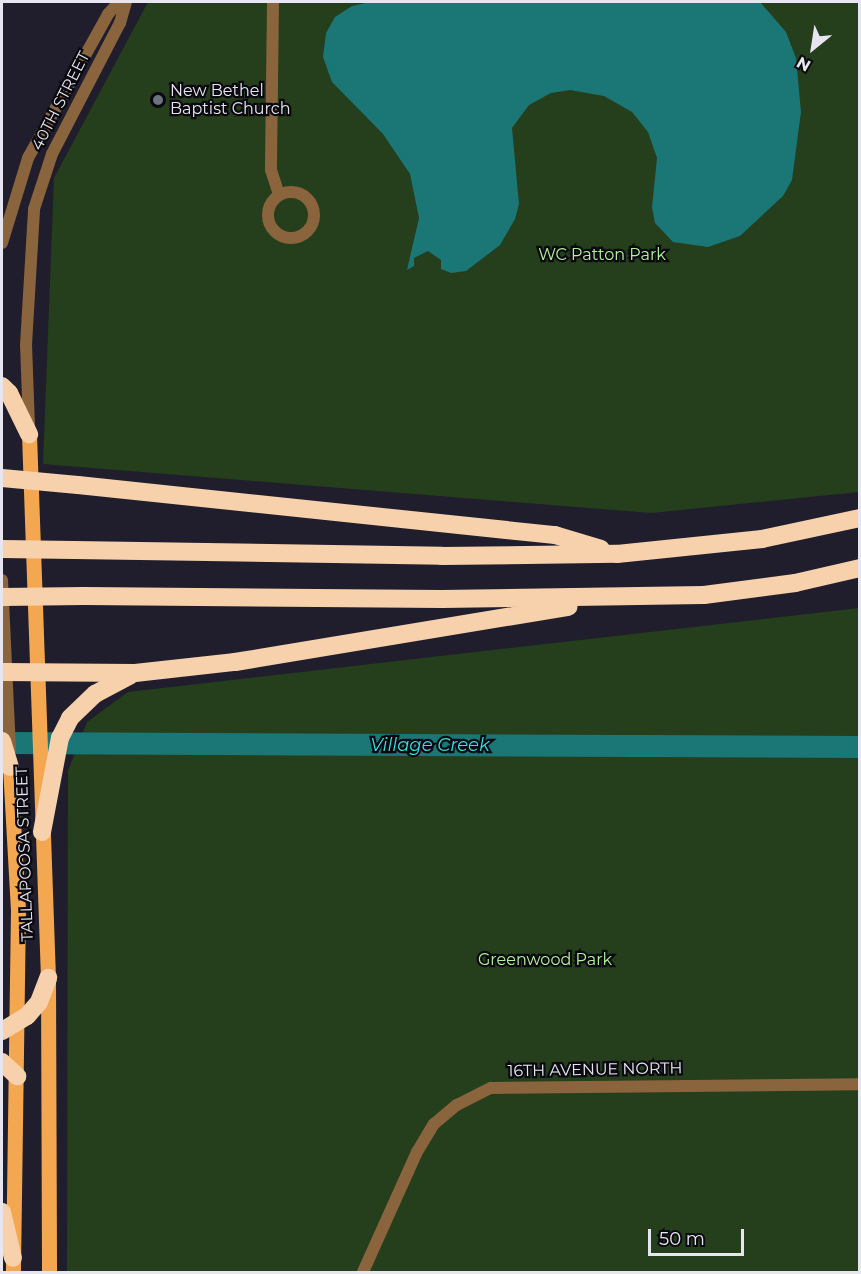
<!DOCTYPE html>
<html>
<head>
<meta charset="utf-8">
<style>
  body { margin:0 }
  #map { position:relative; width:861px; height:1274px; overflow:hidden; background:#201e2c; font-family:Montserrat,sans-serif }
  div>[style] { position:absolute }
  .green>* { inset:0; background:#253e1c }
  .water>* { inset:0; background:#1b7676 }
  .river>* { height:22px; margin:-11px; padding:0 11px; transform-origin:11px; border-radius:11px; background:#1b7676 }
  .minor>* { height:12px; margin:-6px; padding:0 6px; transform-origin:6px; border-radius:6px; background:#89643d }
  .minor>.ring { margin:-6px; padding:0; box-sizing:content-box; background:none; border:12px solid #89643d; border-radius:50% }
  .tertiary>* { height:12px; margin:-6px; padding:0 6px; transform-origin:6px; border-radius:6px; background:#89643d }
  .primary>* { height:15px; margin:-7.5px; padding:0 7.5px; transform-origin:7.5px; border-radius:7.5px; background:#f4a751 }
  .motorway>* { height:18px; margin:-9px; padding:0 9px; transform-origin:9px; border-radius:9px; background:#f6d1ac }
  .motorway-bridge>* { height:18px; margin:-9px; padding:0 9px; transform-origin:9px; border-radius:9px; background:#f6d1ac }
  .dots>* { width:16px; height:16px; translate:-50% -50%; box-sizing:border-box; border:3px solid #0a090f; border-radius:50% }
  span { translate:-50% -50%; white-space:nowrap; text-align:center; line-height:1.15; -webkit-text-stroke:4.5px #0a090f; paint-order:stroke }
  .poi-label { font-size:16px; color:#e7e6f0 }
  .left { translate:0 -50%; text-align:left }
  .street-label { font-size:16px; color:#e7e6f0 }
  .park-label { font-size:16px; color:#b2f29d }
  .water-label { font-size:18px; color:#36dfe0; font-style:italic }
  .frame { position:absolute; inset:0; border:3px solid #e7e6f0; pointer-events:none }
  .north { position:absolute; left:783px; top:18px; width:60px; height:60px; -webkit-text-stroke:4px #0a090f; paint-order:stroke; rotate:210deg; font-size:16px; font-weight:700; line-height:24px; text-align:center; color:#e7e6f0 }
  .north::after { content:''; display:block; margin:auto; width:21px; height:27px; background:#e7e6f0; clip-path:polygon(50% 0,100% 100%,50% 72%,0 100%) }
  .scale { position:absolute; left:648px; top:1229px; width:96px; height:27px; box-sizing:border-box; border:3px solid #e7e6f0; border-top:0; padding-left:8px; font-size:18px; line-height:21px; white-space:nowrap; color:#e7e6f0; -webkit-text-stroke:4px #0a090f; paint-order:stroke }
</style>
</head>
<body>
<div id="map">
  <div class="green">
    <div style="clip-path:polygon(148px 2px,859px 2px,859px 492px,651px 513px,43px 464px,54px 178px)"></div>
    <div style="clip-path:polygon(859px 608px,859px 1272px,67px 1272px,68px 771px,87px 722px,128px 692px)"></div>
  </div>
  <div class="water">
    <div style="clip-path:polygon(370px 2px,760px 2px,786px 32px,796px 58px,801px 112px,792px 180px,783px 196px,740px 236px,708px 247px,673px 242px,655px 223px,652px 207px,657px 158px,648px 132px,632px 112px,604px 96px,570px 90px,551px 93px,529px 105px,512px 128px,519px 204px,515px 219px,500px 245px,466px 271px,451px 273px,441px 269px,441px 260px,428px 251px,414px 258px,414px 266px,407px 270px,419px 218px,410px 174px,383px 134px,332px 82px,323px 57px,326px 33px,335px 17px,352px 6px)"></div>
  </div>
  <div class="river">
    <div style="left:2px;top:743px;width:858px;rotate:0.27deg"></div>
  </div>
  <div class="minor">
    <div style="left:273px;top:2px;width:168px;rotate:90.7deg"></div>
    <div style="left:271px;top:170px;width:26px;rotate:72deg"></div>
    <div class="ring" style="left:268px;top:192px;width:34px;height:34px"></div>
    <div style="left:363px;top:1272px;width:132px;rotate:-65.8deg"></div>
    <div style="left:417px;top:1152px;width:33px;rotate:-59deg"></div>
    <div style="left:434px;top:1124px;width:30px;rotate:-40deg"></div>
    <div style="left:457px;top:1105px;width:38px;rotate:-27deg"></div>
    <div style="left:491px;top:1088px;width:369px;rotate:-0.6deg"></div>
  </div>
  <div class="tertiary">
    <div style="left:2px;top:243px;width:89px;rotate:-73deg"></div>
    <div style="left:28px;top:158px;width:165px;rotate:-60.9deg"></div>
    <div style="left:108px;top:14px;width:16px;rotate:-47deg"></div>
    <div style="left:29px;top:426px;width:81px;rotate:-92.1deg"></div>
    <div style="left:26px;top:345px;width:136px;rotate:-86.6deg"></div>
    <div style="left:34px;top:209px;width:58px;rotate:-71.9deg"></div>
    <div style="left:52px;top:154px;width:148px;rotate:-62.6deg"></div>
    <div style="left:120px;top:23px;width:22px;rotate:-74deg"></div>
    <div style="left:2px;top:580px;width:170px;rotate:87.3deg"></div>
  </div>
  <div class="primary">
    <div style="left:29px;top:434px;width:544px;rotate:88deg"></div>
    <div style="left:48px;top:978px;width:294px;rotate:89.8deg"></div>
    <div style="left:10px;top:767px;width:142px;rotate:86.8deg"></div>
    <div style="left:18px;top:909px;width:363px;rotate:90.8deg"></div>
  </div>
  <div class="motorway">
    <div style="left:2px;top:386px;width:10px;rotate:45deg"></div>
    <div style="left:9px;top:393px;width:46px;rotate:64deg"></div>
    <div style="left:78px;top:485px;width:480px;rotate:6deg"></div>
    <div style="left:555px;top:535px;width:48px;rotate:16.9deg"></div>
    <div style="left:74px;top:550px;width:368px;rotate:0.9deg"></div>
    <div style="left:442px;top:556px;width:175px;rotate:-0.7deg"></div>
    <div style="left:617px;top:554px;width:146px;rotate:-5.9deg"></div>
    <div style="left:762px;top:539px;width:100px;rotate:-12.1deg"></div>
    <div style="left:84px;top:596px;width:358px;rotate:0.5deg"></div>
    <div style="left:442px;top:599px;width:262px;rotate:-0.9deg"></div>
    <div style="left:704px;top:595px;width:92px;rotate:-7.5deg"></div>
    <div style="left:795px;top:583px;width:67px;rotate:-13deg"></div>
    <div style="left:2px;top:672px;width:133px;rotate:0.4deg"></div>
    <div style="left:135px;top:673px;width:101px;rotate:-6.3deg"></div>
    <div style="left:235px;top:662px;width:338px;rotate:-9.4deg"></div>
    <div style="left:2px;top:741px;width:27px;rotate:73deg"></div>
    <div style="left:42px;top:832px;width:96px;rotate:-79.2deg"></div>
    <div style="left:60px;top:738px;width:22px;rotate:-63deg"></div>
    <div style="left:70px;top:718px;width:35px;rotate:-44deg"></div>
    <div style="left:95px;top:694px;width:40px;rotate:-28deg"></div>
    <div style="left:2px;top:1031px;width:29px;rotate:-31deg"></div>
    <div style="left:27px;top:1016px;width:18px;rotate:-49deg"></div>
    <div style="left:39px;top:1002px;width:26px;rotate:-69deg"></div>
    <div style="left:2px;top:1062px;width:21px;rotate:43deg"></div>
    <div style="left:2px;top:1212px;width:47px;rotate:76.6deg"></div>
  </div>
  <div class="motorway-bridge">
    <div style="left:2px;top:478px;width:76px;rotate:5.3deg"></div>
    <div style="left:2px;top:549px;width:72px;rotate:0.8deg"></div>
    <div style="left:2px;top:597px;width:82px;rotate:-0.7deg"></div>
  </div>
  <div class="dots">
    <div style="left:158px;top:100px;background:#6b7280"></div>
  </div>
  <div class="poi-label">
    <span class="left" style="left:170px;top:100px">New Bethel<br>Baptist Church</span>
  </div>
  <div class="street-label">
    <span style="left:61px;top:101px;rotate:-63deg">40TH STREET</span>
    <span style="left:25px;top:854px;rotate:-92deg">TALLAPOOSA STREET</span>
    <span style="left:595px;top:1070px;rotate:-1deg">16TH AVENUE NORTH</span>
  </div>
  <div class="park-label">
    <span style="left:602px;top:255px">WC Patton Park</span>
    <span style="left:545px;top:960px">Greenwood Park</span>
  </div>
  <div class="water-label">
    <span style="left:430px;top:745px">Village Creek</span>
  </div>
  <div class="frame"></div>
  <div class="north">N</div>
  <div class="scale">50 m</div>
</div>
</body>
</html>
